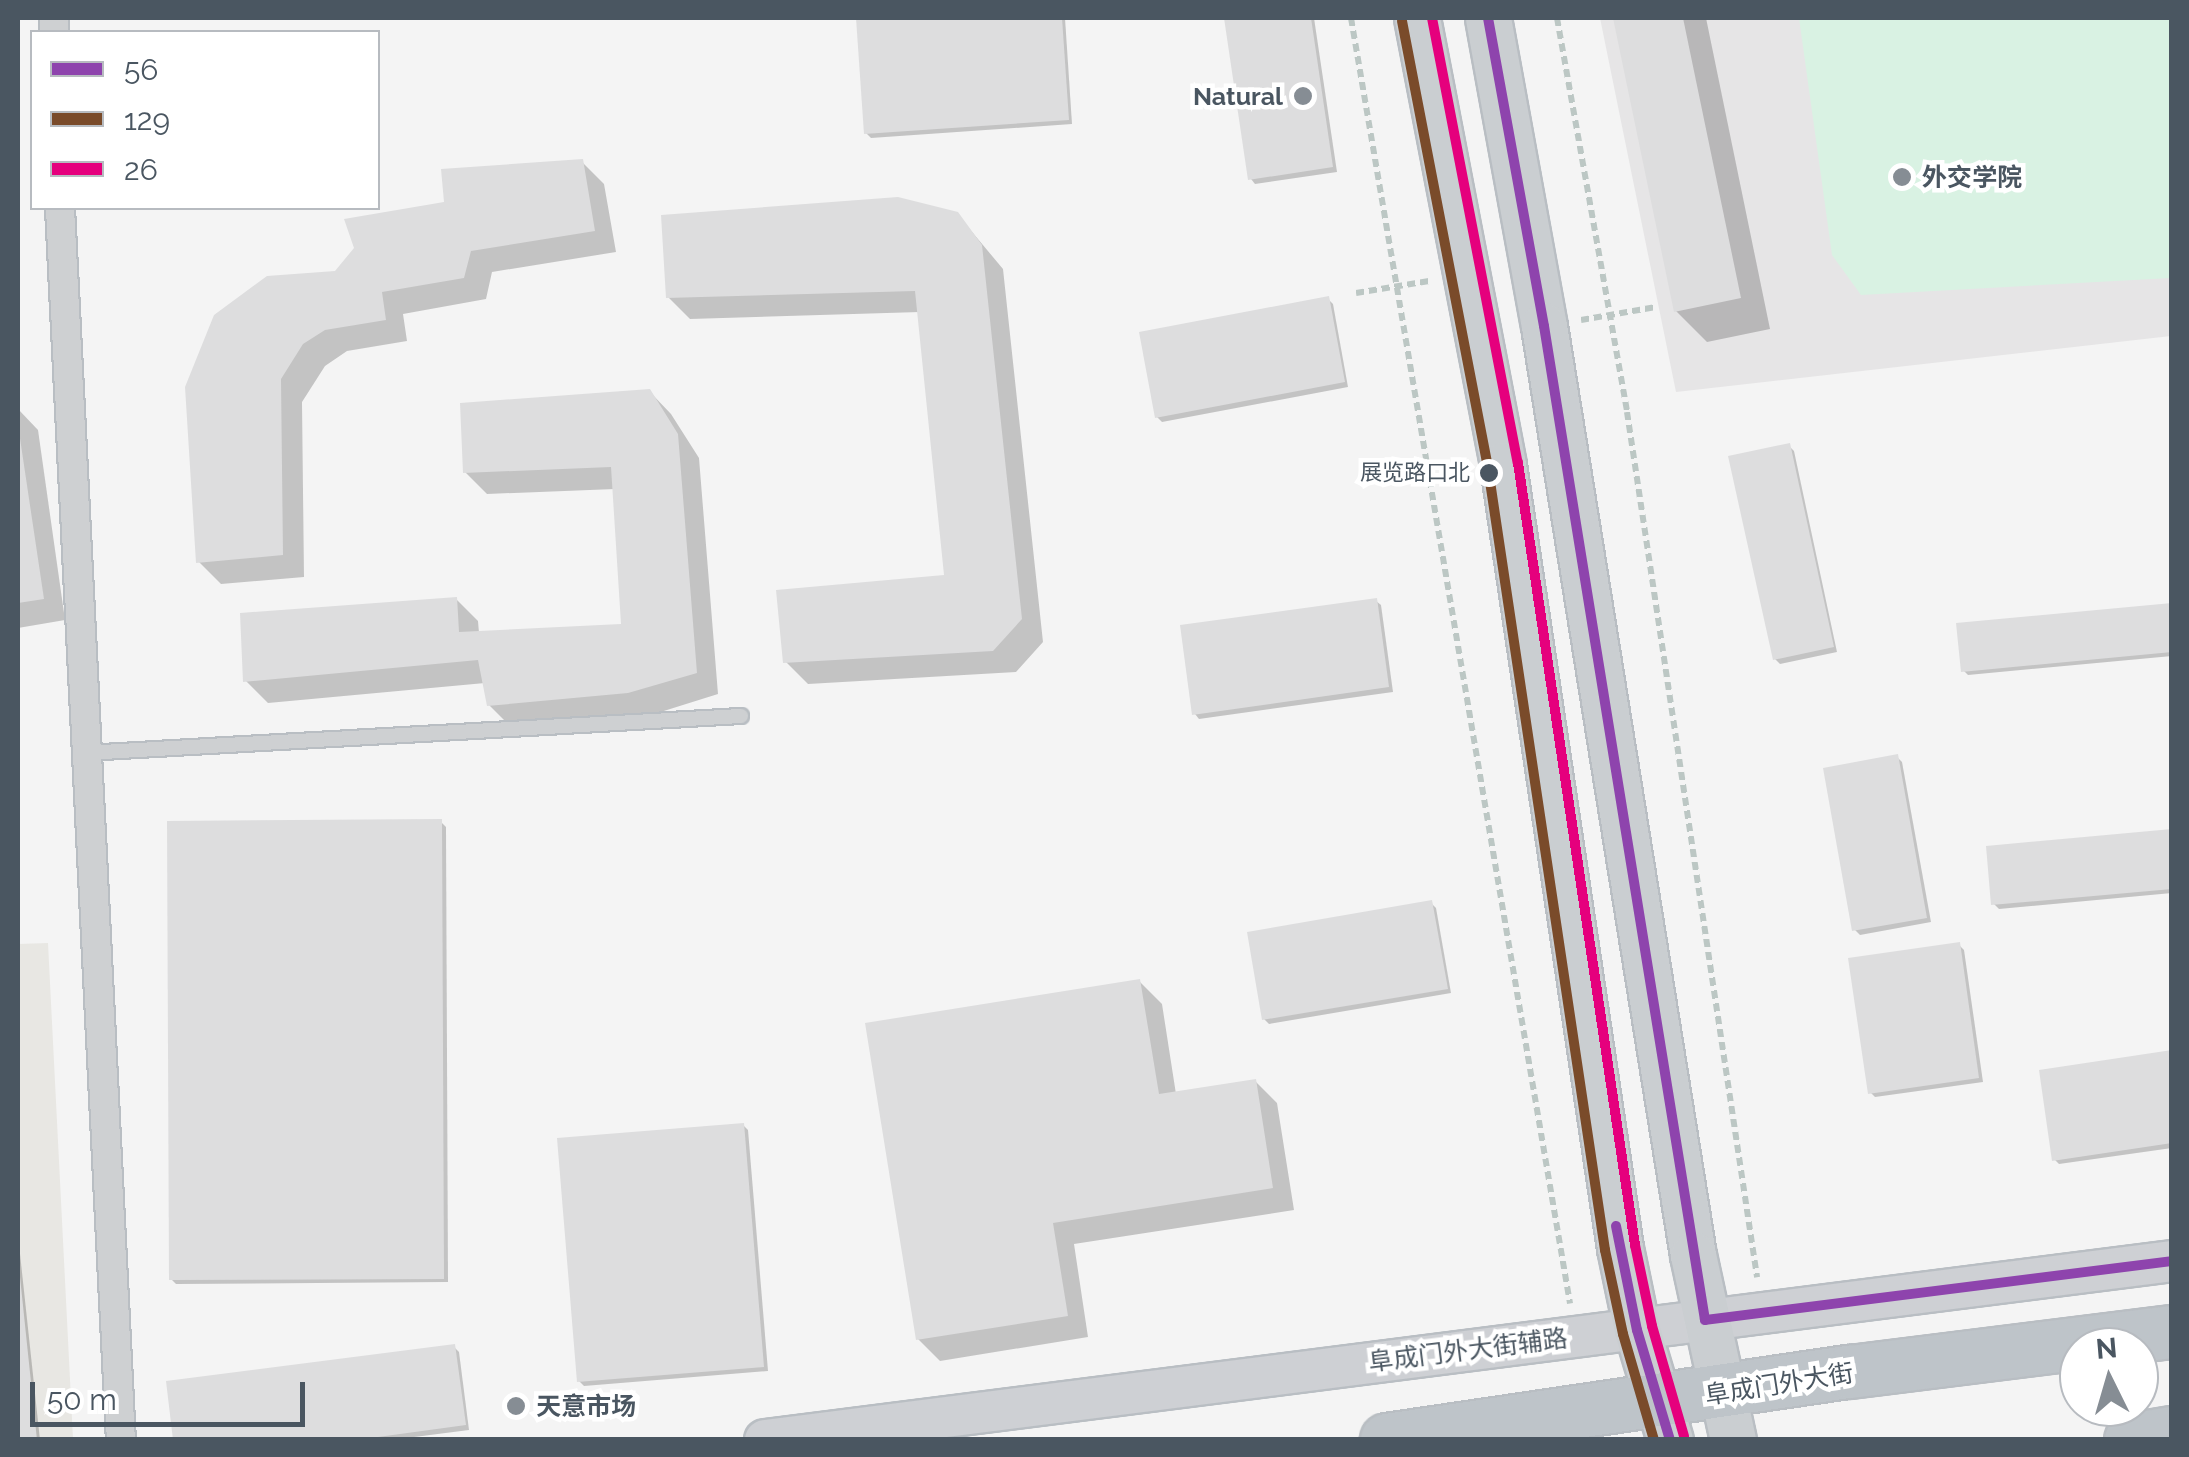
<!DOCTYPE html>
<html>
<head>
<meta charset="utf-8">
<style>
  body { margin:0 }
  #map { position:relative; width:2189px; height:1457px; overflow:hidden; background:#f4f4f4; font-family:Raleway,"Noto Sans SC",sans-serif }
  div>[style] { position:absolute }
  .commercial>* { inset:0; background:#e8e7e3 }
  .education>* { inset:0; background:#e6e5e6 }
  .green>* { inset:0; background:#d9f2e3 }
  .shadow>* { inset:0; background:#0003 }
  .building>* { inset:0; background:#ddddde }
  .path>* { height:6px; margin-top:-3px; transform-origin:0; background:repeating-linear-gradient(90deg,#bcc7c4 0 8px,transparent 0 13px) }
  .roads { filter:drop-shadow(2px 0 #b9bec3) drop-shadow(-2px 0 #b9bec3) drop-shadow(0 2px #b9bec3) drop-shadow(0 -2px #b9bec3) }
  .lane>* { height:14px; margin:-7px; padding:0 7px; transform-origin:7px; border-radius:7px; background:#ced0d2 }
  .street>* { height:28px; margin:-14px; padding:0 14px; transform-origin:14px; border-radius:14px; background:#ced0d2 }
  .secondary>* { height:40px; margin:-20px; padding:0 20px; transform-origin:20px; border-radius:20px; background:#ced0d4 }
  .primary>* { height:45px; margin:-22.5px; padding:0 22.5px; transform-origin:22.5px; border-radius:22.5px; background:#caced1 }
  .highway>* { height:52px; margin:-26px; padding:0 26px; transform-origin:26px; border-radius:26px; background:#bec4c9 }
  .bus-1>* { height:10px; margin:-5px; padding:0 5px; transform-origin:5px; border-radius:5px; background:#8e44ad }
  .bus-2>* { height:10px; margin:-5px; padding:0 5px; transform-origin:5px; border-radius:5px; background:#7a4b2a }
  .bus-3>* { height:10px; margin:-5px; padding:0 5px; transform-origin:5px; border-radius:5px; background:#e5007d }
  .dots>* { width:28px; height:28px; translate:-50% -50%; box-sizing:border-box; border:5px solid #fff; border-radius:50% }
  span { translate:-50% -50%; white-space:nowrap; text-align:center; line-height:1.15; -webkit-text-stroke:9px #fff; paint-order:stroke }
  .bus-label { font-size:22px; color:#4a5661 }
  .right { translate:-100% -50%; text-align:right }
  .poi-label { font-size:25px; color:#4a5661; font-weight:700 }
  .left { translate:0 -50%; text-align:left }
  .street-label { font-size:25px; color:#4a5661 }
  .frame { position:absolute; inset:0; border:20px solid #4a5661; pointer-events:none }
  .legend { position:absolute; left:30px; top:30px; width:350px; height:180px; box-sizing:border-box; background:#fff; border:2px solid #b7bbc0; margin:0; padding:12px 18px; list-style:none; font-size:30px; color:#4a5661 }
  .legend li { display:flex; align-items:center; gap:20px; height:50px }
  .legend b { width:50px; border:2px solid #b7bbc0 }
  .north { position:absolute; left:2059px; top:1327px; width:100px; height:100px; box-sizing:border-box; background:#fff; border:2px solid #b7bbc0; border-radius:50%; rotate:355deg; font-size:28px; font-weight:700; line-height:40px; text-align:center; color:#4a5661 }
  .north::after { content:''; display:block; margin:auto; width:35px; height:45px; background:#868d94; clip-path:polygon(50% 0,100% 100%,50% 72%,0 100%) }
  .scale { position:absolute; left:30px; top:1382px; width:275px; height:45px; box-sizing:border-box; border:5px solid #4a5661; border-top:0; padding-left:12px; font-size:30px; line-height:35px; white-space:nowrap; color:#4a5661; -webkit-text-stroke:8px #fff; paint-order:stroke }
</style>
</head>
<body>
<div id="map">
  <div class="commercial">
    <div style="clip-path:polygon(48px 943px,73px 1439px,18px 1439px,18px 944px)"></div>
  </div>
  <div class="education">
    <div style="clip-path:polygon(1600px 18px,2171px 18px,2171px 336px,1676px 392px)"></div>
  </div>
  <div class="green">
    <div style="clip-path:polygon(1799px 18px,2171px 18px,2171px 278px,1861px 295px,1832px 255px)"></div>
  </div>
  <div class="shadow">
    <div style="clip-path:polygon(858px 18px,1065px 18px,1072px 124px,871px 138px,866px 133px)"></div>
    <div style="clip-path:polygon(1227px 18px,1314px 18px,1337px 172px,1255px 184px,1251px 179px)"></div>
    <div style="clip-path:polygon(1615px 18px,1706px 18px,1770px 329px,1707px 342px,1676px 311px)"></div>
    <div style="clip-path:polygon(582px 162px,604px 184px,616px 252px,492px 272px,486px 299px,403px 314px,407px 341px,347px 351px,325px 366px,302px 402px,304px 577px,221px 584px,199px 562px,187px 387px,336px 274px,447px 204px)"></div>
    <div style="clip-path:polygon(957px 214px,1003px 269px,1043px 642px,1016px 672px,808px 684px,786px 662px,947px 578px,920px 312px,690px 319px,668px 297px)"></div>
    <div style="clip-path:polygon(1328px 299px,1333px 304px,1348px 387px,1162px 422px,1157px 417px)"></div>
    <div style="clip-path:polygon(649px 391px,671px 414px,699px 458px,718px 694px,651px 715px,511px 727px,489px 705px,485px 683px,268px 703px,246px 681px,456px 599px,478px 621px,479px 633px,624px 626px,615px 489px,487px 494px,465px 472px)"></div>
    <div style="clip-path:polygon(18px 409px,38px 430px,65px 620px,18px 628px)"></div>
    <div style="clip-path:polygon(1789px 446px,1794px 451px,1837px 652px,1780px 664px,1775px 659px)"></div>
    <div style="clip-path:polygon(1376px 601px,1381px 605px,1393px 692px,1199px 719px,1195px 714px)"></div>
    <div style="clip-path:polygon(2172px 605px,2172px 656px,1968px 675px,1964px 671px)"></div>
    <div style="clip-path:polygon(1897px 757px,1902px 762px,1931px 922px,1860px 935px,1855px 930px)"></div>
    <div style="clip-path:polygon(441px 822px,446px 827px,448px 1282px,176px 1284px,171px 1279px)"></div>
    <div style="clip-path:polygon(2172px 831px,2172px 893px,1999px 909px,1994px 904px)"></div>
    <div style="clip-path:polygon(1431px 903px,1436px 908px,1451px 993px,1269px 1024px,1264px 1019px)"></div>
    <div style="clip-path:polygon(1959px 945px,1964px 950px,1983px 1082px,1875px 1097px,1870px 1092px)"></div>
    <div style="clip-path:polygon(1140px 982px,1162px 1004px,1176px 1094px,1255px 1081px,1277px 1103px,1294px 1210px,1074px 1244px,1088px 1337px,940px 1361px,918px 1339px)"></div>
    <div style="clip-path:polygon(2172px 1053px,2172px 1148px,2059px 1164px,2054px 1159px)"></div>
    <div style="clip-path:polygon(743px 1125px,748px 1130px,768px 1371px,584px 1386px,579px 1381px)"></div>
    <div style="clip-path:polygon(18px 1235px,40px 1440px,18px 1440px)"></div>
    <div style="clip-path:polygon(454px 1347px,459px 1352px,469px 1430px,391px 1440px,175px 1440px)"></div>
  </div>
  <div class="building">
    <div style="clip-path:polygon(856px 18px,1062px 18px,1069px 120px,864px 134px)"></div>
    <div style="clip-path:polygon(1224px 18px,1311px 18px,1333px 167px,1248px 180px)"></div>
    <div style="clip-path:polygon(1613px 18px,1683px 18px,1741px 298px,1674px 312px)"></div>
    <div style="clip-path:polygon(583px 159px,595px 231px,471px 251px,464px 278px,382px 292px,386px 320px,325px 330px,303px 344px,281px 379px,283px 555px,196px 563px,185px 387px,214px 315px,267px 276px,335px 271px,354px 248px,344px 219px,444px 202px,441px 169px)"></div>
    <div style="clip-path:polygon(898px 197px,958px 212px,982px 245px,1022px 619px,993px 651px,783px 663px,776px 590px,944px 575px,915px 291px,666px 298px,661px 215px)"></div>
    <div style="clip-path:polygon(1329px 296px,1345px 382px,1155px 418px,1139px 332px)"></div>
    <div style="clip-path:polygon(650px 389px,678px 434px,697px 673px,628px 693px,487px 706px,478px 660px,243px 682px,240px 613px,457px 597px,459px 632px,621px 624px,611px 467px,463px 473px,460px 403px)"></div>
    <div style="clip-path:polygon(18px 425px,44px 599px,18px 603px)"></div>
    <div style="clip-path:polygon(1790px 443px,1834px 647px,1773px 660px,1728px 456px)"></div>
    <div style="clip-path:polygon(1377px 598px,1389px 687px,1192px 715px,1180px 625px)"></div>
    <div style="clip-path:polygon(2172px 603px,2172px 652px,1961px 672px,1956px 623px)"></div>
    <div style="clip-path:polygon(1898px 754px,1927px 918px,1852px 931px,1823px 768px)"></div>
    <div style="clip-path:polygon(442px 819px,444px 1279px,169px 1280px,167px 821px)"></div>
    <div style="clip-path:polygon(2172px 829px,2172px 889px,1991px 905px,1986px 846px)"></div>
    <div style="clip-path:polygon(1432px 900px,1448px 989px,1262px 1020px,1247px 932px)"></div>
    <div style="clip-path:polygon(1960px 942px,1979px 1078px,1868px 1094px,1848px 958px)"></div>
    <div style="clip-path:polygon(1140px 979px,1159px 1094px,1256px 1079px,1273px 1188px,1053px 1223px,1068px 1316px,916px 1340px,865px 1023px)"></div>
    <div style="clip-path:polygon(2172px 1050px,2172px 1143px,2052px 1161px,2039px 1070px)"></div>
    <div style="clip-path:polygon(744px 1123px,764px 1367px,577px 1382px,557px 1138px)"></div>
    <div style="clip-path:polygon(18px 1277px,20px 1277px,37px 1440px,18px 1440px)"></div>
    <div style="clip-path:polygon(455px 1344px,466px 1425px,356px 1440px,173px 1440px,166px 1381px)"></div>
  </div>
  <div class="path">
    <div style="left:1351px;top:18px;width:1304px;rotate:80.33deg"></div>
    <div style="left:1557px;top:18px;width:400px;rotate:79.9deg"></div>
    <div style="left:1627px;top:412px;width:875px;rotate:81.45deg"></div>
    <div style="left:1356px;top:293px;width:74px;rotate:-9.3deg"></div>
    <div style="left:1581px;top:320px;width:76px;rotate:-9.8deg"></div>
  </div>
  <div class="roads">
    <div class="lane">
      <div style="left:85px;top:753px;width:657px;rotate:-3.23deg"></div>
    </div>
    <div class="street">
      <div style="left:54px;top:18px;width:14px;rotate:90deg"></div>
      <div style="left:60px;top:208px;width:1234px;rotate:87.17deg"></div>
    </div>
    <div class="secondary">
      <div style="left:765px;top:1440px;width:1418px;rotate:-7.25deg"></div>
    </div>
    <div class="primary">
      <div style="left:1417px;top:18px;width:455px;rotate:79.1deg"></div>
      <div style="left:1503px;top:465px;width:792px;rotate:81.5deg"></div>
      <div style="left:1620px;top:1248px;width:84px;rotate:78.3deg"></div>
      <div style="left:1637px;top:1330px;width:115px;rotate:73.3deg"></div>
      <div style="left:1488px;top:18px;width:313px;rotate:79.7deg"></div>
      <div style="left:1544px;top:326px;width:941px;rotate:80.89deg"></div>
      <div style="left:1693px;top:1255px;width:189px;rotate:77.8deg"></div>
    </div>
    <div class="highway">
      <div style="left:1387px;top:1440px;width:468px;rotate:-8.4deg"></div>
      <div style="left:1850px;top:1372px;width:324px;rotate:-7.1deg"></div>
      <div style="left:2131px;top:1440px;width:42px;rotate:-9.7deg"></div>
    </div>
  </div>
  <div class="bus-1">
    <div style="left:1488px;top:18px;width:313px;rotate:79.7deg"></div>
    <div style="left:1544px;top:326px;width:1007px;rotate:80.8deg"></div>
    <div style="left:1705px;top:1320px;width:471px;rotate:-7.2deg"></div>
    <div style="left:1616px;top:1226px;width:106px;rotate:78.6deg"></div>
    <div style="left:1637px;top:1330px;width:115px;rotate:73.3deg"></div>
  </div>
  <div class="bus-2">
    <div style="left:1402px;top:21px;width:455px;rotate:79.1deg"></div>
    <div style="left:1488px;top:468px;width:791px;rotate:81.49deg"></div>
    <div style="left:1605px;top:1250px;width:86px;rotate:77.9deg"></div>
    <div style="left:1623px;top:1334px;width:110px;rotate:73.7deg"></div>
  </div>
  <div class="bus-3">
    <div style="left:1432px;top:18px;width:453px;rotate:79.1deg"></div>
    <div style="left:1518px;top:463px;width:791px;rotate:81.49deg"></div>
    <div style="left:1635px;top:1245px;width:83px;rotate:78.1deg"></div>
    <div style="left:1652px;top:1326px;width:115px;rotate:73.8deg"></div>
  </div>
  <div class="dots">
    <div style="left:1303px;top:96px;background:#868d94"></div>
    <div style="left:1902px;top:177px;background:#868d94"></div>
    <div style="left:1489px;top:473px;background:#4a5661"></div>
    <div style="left:516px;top:1406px;background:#868d94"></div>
  </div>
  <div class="bus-label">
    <span class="right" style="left:1470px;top:473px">展览路口北</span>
  </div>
  <div class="poi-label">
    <span class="right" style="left:1283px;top:96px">Natural</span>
    <span class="left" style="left:1922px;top:177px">外交学院</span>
    <span class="left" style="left:536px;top:1406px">天意市场</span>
  </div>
  <div class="street-label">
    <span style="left:1468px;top:1350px;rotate:-7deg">阜成门外大街辅路</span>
    <span style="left:1779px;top:1384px;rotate:-9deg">阜成门外大街</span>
  </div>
  <div class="frame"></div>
  <ul class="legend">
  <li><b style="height:12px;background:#8e44ad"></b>56</li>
  <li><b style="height:12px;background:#7a4b2a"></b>129</li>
  <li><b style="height:12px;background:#e5007d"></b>26</li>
  </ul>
  <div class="north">N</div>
  <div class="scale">50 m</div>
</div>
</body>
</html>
